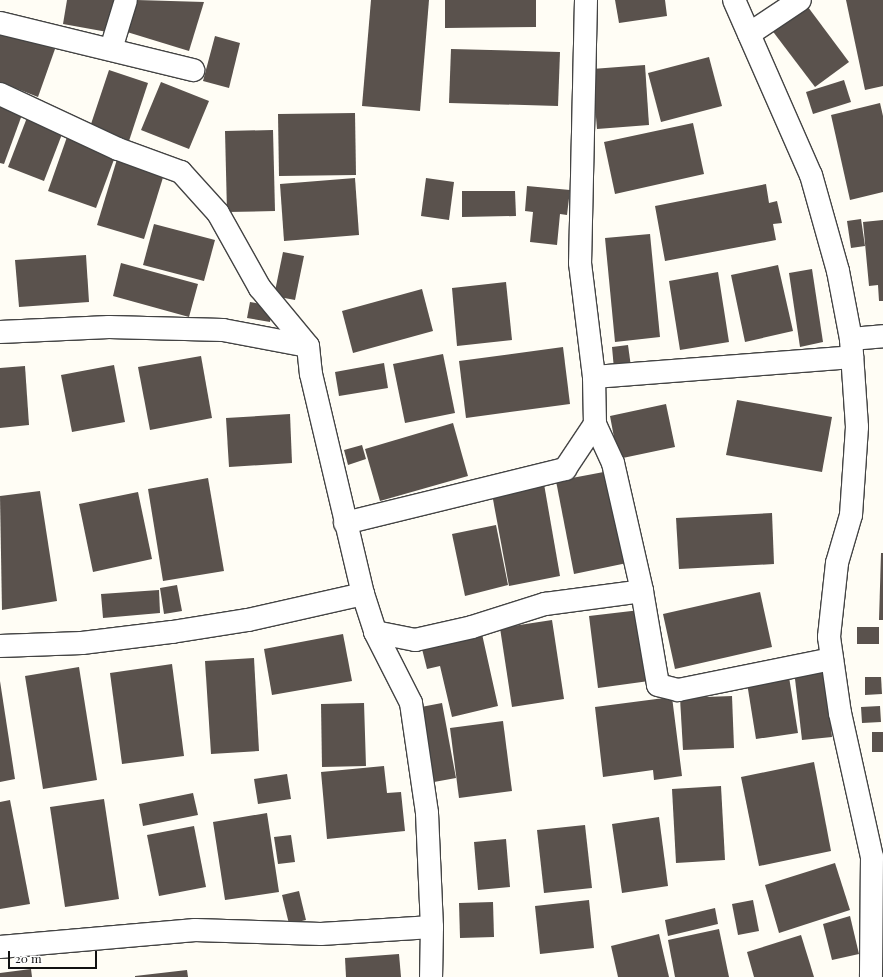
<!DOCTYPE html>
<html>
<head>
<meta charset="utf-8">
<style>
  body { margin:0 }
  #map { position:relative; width:883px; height:977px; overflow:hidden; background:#fffdf5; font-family:"Playfair Display",serif }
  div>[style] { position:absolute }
  .building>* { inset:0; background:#5a524d }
  .roads { filter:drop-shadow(1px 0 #444) drop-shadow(-1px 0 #444) drop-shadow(0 1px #444) drop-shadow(0 -1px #444) }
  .street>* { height:22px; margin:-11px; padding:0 11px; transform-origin:11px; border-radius:11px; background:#fff }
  span { translate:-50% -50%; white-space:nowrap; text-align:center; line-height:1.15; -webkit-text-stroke:4px #fff; paint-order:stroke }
  .scale { position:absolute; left:8px; top:951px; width:89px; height:18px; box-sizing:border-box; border:2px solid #111; border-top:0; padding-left:5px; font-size:12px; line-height:14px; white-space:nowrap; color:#111; -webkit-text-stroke:3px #fff; paint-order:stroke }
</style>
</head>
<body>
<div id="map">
  <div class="building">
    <div style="clip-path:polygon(67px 0,119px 0,113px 33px,63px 24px)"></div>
    <div style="clip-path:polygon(137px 0,204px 2px,189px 51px,127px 32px)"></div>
    <div style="clip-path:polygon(371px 0,429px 0,420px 111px,362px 106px)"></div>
    <div style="clip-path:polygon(445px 0,536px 0,536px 27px,445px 28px)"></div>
    <div style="clip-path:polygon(615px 0,665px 0,667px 16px,619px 23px)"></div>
    <div style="clip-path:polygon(846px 0,883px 0,883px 86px,865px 90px)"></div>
    <div style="clip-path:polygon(805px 3px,849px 62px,815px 87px,771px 29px)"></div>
    <div style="clip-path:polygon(0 28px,55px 49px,38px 97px,0 82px)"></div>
    <div style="clip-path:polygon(215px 36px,240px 43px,229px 88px,203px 81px)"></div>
    <div style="clip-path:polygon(451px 49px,560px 52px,558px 106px,449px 103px)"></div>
    <div style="clip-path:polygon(709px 57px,722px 106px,661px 122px,648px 73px)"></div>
    <div style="clip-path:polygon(645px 65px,649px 125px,597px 129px,592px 69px)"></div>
    <div style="clip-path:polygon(109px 70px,148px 83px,129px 141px,90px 127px)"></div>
    <div style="clip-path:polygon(844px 80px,851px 102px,813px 114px,806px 92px)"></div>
    <div style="clip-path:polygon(161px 82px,209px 101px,189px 149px,141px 130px)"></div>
    <div style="clip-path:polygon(0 103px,23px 112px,4px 164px,0 163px)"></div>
    <div style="clip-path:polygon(880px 103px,883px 116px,883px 192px,850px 200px,831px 115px)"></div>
    <div style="clip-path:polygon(355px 113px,356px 175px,279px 176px,278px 114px)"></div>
    <div style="clip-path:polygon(28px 115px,64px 129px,44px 181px,8px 167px)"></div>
    <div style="clip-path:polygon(693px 123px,704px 174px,615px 194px,604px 142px)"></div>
    <div style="clip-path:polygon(273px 130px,275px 211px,227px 212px,225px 131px)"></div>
    <div style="clip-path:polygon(67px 137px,116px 154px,96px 208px,48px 191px)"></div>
    <div style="clip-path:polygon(118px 156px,165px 171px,144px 239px,97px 225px)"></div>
    <div style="clip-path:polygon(355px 178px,359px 235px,284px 241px,280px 184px)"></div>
    <div style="clip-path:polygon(426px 178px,454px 182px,449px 220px,421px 216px)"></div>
    <div style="clip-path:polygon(766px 184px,769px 203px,777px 201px,782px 223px,773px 224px,776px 240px,665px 261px,655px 206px)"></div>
    <div style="clip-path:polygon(527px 186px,570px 190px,567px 215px,560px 214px,557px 245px,530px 242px,533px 212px,525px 211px)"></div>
    <div style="clip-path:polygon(462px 191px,515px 191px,516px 216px,462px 217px)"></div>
    <div style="clip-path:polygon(861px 219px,865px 246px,851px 248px,847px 221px)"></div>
    <div style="clip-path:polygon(883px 220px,883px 301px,879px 301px,878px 285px,869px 286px,863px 222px)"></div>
    <div style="clip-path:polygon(154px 224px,215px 240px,204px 281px,143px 265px)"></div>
    <div style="clip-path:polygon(650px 234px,660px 337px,615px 342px,605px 238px)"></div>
    <div style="clip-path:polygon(283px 252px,304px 256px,295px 300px,274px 296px)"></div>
    <div style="clip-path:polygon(86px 255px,89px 302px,19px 307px,15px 260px)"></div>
    <div style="clip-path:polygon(121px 263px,198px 284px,189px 317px,113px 296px)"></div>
    <div style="clip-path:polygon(778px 265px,793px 331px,745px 342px,731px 275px)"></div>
    <div style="clip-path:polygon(812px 269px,823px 342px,800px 347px,789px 273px)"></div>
    <div style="clip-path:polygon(718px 272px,729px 342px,680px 350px,669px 281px)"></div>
    <div style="clip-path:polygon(506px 282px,512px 340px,457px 346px,452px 288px)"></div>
    <div style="clip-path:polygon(422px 289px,433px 331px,353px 353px,342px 311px)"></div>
    <div style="clip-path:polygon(250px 302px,273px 306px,270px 322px,247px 318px)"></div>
    <div style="clip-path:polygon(628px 345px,631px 367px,614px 369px,612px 347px)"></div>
    <div style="clip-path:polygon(563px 347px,570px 404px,466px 418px,459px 361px)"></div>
    <div style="clip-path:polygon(443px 354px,455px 413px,405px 423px,393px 364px)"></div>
    <div style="clip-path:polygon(201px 356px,212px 418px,150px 430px,138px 367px)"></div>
    <div style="clip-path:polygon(384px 363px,388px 388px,339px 396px,335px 372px)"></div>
    <div style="clip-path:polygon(114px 365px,125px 422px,72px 432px,61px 375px)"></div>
    <div style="clip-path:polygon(25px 366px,29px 425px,0 428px,0 368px)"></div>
    <div style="clip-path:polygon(737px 400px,832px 417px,822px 472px,726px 455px)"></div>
    <div style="clip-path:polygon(666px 404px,675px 447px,618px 459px,610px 416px)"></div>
    <div style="clip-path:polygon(290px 414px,292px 463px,229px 467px,226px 418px)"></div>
    <div style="clip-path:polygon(453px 423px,468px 476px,380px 501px,365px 449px)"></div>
    <div style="clip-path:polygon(362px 445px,366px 459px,348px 465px,344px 450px)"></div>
    <div style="clip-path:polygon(609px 471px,627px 563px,574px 574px,556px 481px)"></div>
    <div style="clip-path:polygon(208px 478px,224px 571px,163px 581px,148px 489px)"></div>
    <div style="clip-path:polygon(544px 484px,560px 576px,509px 586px,492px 494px)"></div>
    <div style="clip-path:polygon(40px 491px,57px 601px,2px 610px,0 496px)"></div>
    <div style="clip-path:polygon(138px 492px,152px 559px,93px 572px,79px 504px)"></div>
    <div style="clip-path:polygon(772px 513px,774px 564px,679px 569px,676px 518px)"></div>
    <div style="clip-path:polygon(496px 525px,508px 585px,465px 596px,452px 534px)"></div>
    <div style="clip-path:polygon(881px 553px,883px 553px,883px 620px,879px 620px)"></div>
    <div style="clip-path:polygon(177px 585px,182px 611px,164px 614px,160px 588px)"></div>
    <div style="clip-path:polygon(159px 590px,160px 613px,103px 618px,101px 594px)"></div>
    <div style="clip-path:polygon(760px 592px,772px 647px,675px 669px,663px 614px)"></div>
    <div style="clip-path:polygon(640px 610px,649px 681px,598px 688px,589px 616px)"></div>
    <div style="clip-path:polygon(552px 620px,564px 699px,512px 707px,500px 628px)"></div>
    <div style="clip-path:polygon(857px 627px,879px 627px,879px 644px,857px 644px)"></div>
    <div style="clip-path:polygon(343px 634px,352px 681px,272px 695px,264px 649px)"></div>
    <div style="clip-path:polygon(482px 634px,498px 706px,452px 717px,440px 666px,427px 669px,422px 649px)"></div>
    <div style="clip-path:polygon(254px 658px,259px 751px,211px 754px,205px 661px)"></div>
    <div style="clip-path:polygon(172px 664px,184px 756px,122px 764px,110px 673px)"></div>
    <div style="clip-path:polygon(79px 667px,97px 780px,43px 789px,25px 676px)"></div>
    <div style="clip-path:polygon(825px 667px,832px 737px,802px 740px,794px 670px)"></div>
    <div style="clip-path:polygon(789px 677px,798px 733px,756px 739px,747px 683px)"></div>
    <div style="clip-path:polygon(865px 677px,881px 677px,882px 694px,865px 695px)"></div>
    <div style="clip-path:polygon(0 681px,15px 779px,0 782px)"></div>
    <div style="clip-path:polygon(732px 696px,734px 748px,683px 750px,680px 698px)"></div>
    <div style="clip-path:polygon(672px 697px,682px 776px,654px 780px,653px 770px,603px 777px,595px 707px)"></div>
    <div style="clip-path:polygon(364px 703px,366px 766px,322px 767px,321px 704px)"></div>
    <div style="clip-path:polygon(442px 703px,456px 778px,434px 782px,421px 707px)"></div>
    <div style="clip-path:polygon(880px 706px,881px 722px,862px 723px,861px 707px)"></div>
    <div style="clip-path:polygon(503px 721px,512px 791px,459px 798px,450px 728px)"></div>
    <div style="clip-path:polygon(872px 732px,883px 732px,883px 752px,872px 752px)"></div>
    <div style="clip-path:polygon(814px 762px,831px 851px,759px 866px,741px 777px)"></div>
    <div style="clip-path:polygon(384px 766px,387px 793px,401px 792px,405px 831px,327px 839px,321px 772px)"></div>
    <div style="clip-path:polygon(287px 774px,291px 799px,258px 804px,254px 779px)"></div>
    <div style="clip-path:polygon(721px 786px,725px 860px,676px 863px,672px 789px)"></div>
    <div style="clip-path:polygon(193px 793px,198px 815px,143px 826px,139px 804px)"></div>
    <div style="clip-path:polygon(104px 799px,119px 899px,65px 907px,50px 807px)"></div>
    <div style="clip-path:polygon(10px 800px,30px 904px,0 909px,0 802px)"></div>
    <div style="clip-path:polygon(267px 813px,279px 892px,225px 900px,213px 822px)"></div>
    <div style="clip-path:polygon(659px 817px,668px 886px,622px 893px,612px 824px)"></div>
    <div style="clip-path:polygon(585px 825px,592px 888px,544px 893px,537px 830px)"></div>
    <div style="clip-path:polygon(194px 826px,206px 887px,159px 896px,147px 835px)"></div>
    <div style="clip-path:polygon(291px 835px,295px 862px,278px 864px,274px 837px)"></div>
    <div style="clip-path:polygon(506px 839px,510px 887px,478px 890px,474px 842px)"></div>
    <div style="clip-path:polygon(835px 863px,850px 910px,779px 933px,765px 885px)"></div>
    <div style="clip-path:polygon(299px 891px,306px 920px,289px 924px,282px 895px)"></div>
    <div style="clip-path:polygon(589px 900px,594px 948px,540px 954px,535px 906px)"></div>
    <div style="clip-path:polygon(753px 900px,759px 931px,738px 935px,732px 904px)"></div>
    <div style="clip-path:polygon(493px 902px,494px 937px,460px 938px,459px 903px)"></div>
    <div style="clip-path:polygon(715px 908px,718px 924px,668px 936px,665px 920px)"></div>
    <div style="clip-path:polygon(850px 916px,859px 954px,832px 960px,823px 924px)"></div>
    <div style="clip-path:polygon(719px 929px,729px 977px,675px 977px,668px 940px)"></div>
    <div style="clip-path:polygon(659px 934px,669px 977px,618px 977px,611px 946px)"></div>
    <div style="clip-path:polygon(801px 935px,814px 977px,754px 977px,747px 952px)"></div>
    <div style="clip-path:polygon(399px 954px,401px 977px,346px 977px,345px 958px)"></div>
    <div style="clip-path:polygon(31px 969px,32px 977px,0 977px,0 973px)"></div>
    <div style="clip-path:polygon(187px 970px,188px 977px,135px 977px,135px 976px)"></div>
  </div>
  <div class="roads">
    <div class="street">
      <div style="left:586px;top:0;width:263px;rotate:91.3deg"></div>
      <div style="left:580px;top:263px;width:115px;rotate:83deg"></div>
      <div style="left:594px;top:377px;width:47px;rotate:88.8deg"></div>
      <div style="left:595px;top:424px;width:43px;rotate:65.2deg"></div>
      <div style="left:613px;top:463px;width:131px;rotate:77.2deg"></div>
      <div style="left:642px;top:591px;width:95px;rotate:80.3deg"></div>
      <div style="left:658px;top:685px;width:21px;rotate:14deg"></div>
      <div style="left:678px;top:690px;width:157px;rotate:-11.4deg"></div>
      <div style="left:734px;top:0;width:191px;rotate:66.3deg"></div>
      <div style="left:811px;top:175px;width:100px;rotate:74.3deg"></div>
      <div style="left:838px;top:271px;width:69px;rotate:79.2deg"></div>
      <div style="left:851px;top:339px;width:88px;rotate:86.1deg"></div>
      <div style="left:857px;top:427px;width:88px;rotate:93.9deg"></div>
      <div style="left:851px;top:515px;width:50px;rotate:106.3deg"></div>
      <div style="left:837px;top:563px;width:74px;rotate:96.2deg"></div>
      <div style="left:829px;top:637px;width:77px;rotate:81.8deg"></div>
      <div style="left:840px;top:713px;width:148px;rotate:77.5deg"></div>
      <div style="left:872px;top:857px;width:120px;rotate:90.5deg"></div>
      <div style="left:0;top:23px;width:199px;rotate:13.7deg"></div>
      <div style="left:749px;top:34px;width:61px;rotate:-33.7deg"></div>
      <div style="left:111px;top:49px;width:51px;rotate:-73deg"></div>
      <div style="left:0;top:94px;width:130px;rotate:25deg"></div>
      <div style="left:118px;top:149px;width:67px;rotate:20.1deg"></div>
      <div style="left:181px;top:172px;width:55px;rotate:47.9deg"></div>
      <div style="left:218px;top:213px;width:86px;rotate:60.8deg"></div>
      <div style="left:260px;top:288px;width:75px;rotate:50.4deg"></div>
      <div style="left:0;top:332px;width:109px;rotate:-2.6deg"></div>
      <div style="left:109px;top:327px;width:114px;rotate:1.5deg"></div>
      <div style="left:223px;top:330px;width:86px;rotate:10.7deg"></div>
      <div style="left:308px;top:346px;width:28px;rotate:84deg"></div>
      <div style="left:311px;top:374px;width:226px;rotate:76.7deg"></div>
      <div style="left:363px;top:594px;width:40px;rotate:72deg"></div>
      <div style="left:375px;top:632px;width:80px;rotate:63.1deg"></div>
      <div style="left:411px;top:703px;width:111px;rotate:81.7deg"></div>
      <div style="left:427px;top:813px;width:114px;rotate:87.5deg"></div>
      <div style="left:432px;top:927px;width:50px;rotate:91.1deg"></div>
      <div style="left:851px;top:339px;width:32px;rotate:-5deg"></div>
      <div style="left:594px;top:377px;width:259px;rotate:-4.4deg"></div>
      <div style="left:345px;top:523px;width:227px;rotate:-13.8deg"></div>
      <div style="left:565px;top:469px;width:54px;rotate:-56.3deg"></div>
      <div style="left:375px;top:632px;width:41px;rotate:11.3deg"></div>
      <div style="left:415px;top:640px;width:58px;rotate:-12.8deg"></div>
      <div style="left:472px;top:627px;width:77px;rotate:-17.5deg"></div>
      <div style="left:545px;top:604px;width:98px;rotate:-7.6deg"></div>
      <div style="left:0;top:646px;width:82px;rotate:-2.1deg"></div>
      <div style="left:82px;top:643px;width:91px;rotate:-7deg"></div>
      <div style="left:172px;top:632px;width:77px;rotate:-9deg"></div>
      <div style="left:248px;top:620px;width:118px;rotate:-12.7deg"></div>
      <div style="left:0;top:947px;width:196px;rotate:-5deg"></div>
      <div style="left:195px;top:930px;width:126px;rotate:1.8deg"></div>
      <div style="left:321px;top:934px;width:111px;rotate:-3.6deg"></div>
    </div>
  </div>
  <div class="scale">20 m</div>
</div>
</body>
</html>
